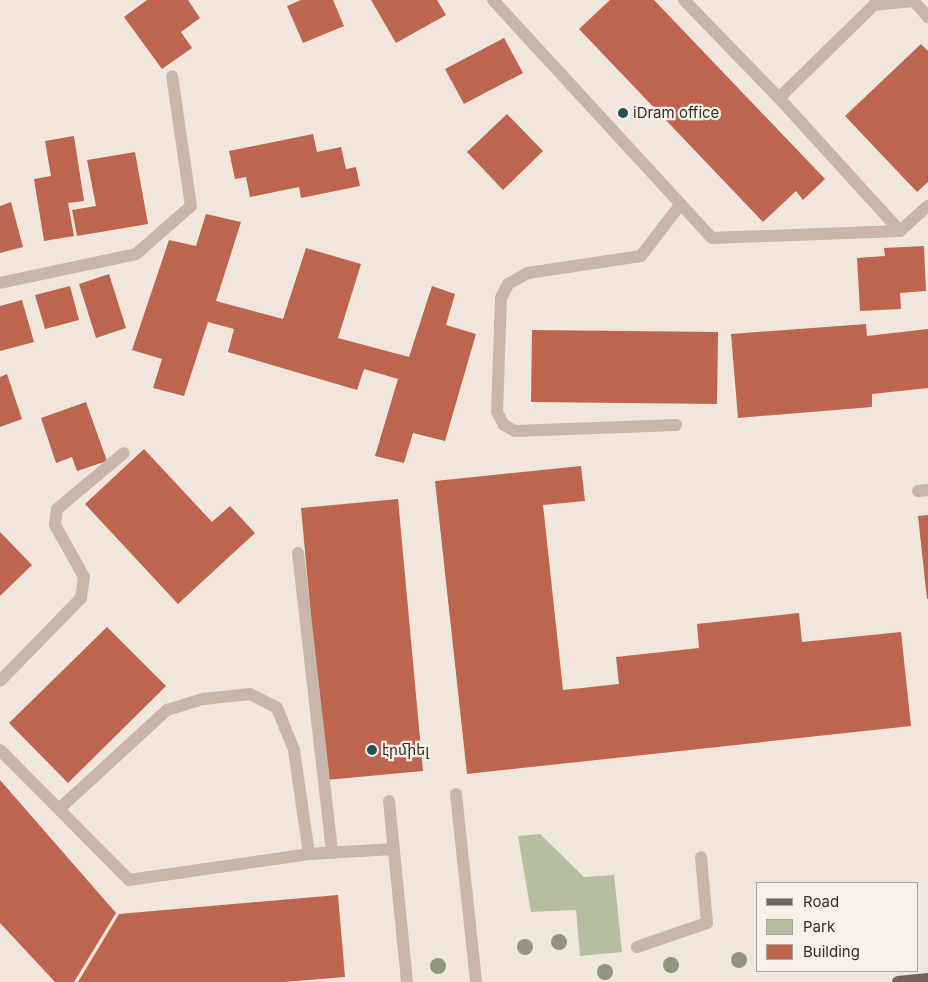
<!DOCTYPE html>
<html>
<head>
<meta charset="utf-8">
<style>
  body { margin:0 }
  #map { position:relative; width:928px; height:982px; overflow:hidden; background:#f0e6dd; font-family:Inter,"Noto Sans Armenian",sans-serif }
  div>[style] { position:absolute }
  .green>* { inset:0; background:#b5be9e }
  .building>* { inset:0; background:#bd654e }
  .minor>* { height:12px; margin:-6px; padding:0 6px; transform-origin:6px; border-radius:6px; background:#c8b6aa }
  .major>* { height:12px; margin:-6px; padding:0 6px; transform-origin:6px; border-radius:6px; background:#76635b }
  .trees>* { width:16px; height:16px; margin:-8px; border-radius:50%; background:#92957d }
  .dots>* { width:14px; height:14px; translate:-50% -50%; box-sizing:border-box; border:2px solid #f8f1e9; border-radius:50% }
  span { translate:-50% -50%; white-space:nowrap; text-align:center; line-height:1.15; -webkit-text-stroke:4.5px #f8f1e9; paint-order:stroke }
  .poi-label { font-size:15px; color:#352c29 }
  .left { translate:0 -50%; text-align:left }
  .legend { position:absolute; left:756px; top:882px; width:162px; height:90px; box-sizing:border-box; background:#f8f1e9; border:1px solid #aaa29c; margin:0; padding:6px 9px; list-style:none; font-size:15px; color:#352c29 }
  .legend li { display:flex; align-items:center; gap:10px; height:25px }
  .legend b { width:25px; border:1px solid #aaa29c }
</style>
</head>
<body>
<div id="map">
  <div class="green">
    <div style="clip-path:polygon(540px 834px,584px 877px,614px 875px,622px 952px,580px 956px,576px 910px,531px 912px,518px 836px)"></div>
  </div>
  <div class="building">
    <div style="clip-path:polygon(147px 0,188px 0,200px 18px,181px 32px,192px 48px,162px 69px,124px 17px)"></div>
    <div style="clip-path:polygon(301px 0,333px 0,344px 26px,303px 43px,287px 6px)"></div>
    <div style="clip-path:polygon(371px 0,437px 0,446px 15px,396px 43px)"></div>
    <div style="clip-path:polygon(610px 0,654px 0,825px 179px,803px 200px,796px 191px,763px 222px,579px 29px)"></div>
    <div style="clip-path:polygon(504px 38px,523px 73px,464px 104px,445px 69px)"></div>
    <div style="clip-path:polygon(921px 44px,928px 51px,928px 182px,917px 192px,845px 116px)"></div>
    <div style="clip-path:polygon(507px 114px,543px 151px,503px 190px,467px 152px)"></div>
    <div style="clip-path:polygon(313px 134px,317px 152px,341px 147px,346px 169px,356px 167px,360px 186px,301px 198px,299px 187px,250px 197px,246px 177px,235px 179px,229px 151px)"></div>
    <div style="clip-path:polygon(74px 136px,84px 201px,68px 203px,74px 236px,44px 241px,34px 179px,51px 176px,45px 141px)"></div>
    <div style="clip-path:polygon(135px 152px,148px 224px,77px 236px,72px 210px,96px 206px,87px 160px)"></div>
    <div style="clip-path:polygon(11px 202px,23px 247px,0 253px,0 206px)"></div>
    <div style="clip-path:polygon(206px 214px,241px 222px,216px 301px,283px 319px,306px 248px,361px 264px,338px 338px,409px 357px,432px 286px,455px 294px,446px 325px,476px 334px,445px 441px,413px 433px,404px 463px,375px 456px,398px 379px,364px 369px,357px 390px,228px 352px,234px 329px,208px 322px,184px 396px,153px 388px,162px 359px,132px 350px,169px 240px,196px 246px)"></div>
    <div style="clip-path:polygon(924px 246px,926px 291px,900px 293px,901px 309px,860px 311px,857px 258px,885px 256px,884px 248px)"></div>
    <div style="clip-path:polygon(109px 274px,126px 328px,96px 338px,79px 284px)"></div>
    <div style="clip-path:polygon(70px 286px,79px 320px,45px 329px,35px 295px)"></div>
    <div style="clip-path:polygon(22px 300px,34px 342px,0 351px,0 306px)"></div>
    <div style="clip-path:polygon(866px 324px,867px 336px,928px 329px,928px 388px,872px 394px,872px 407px,738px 418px,731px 334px)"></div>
    <div style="clip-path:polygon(532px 330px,718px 332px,717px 404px,531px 402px)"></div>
    <div style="clip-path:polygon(7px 374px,22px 419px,0 427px,0 377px)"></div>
    <div style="clip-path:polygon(86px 402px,107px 461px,77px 471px,72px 457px,56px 463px,41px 418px)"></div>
    <div style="clip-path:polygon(144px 449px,212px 522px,230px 506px,255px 533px,178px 604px,85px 504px)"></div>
    <div style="clip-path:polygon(581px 466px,585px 501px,543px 505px,563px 690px,619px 684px,616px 657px,699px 648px,697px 624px,799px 613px,802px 642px,901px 632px,911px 726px,467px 774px,435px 481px)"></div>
    <div style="clip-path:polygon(398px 499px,423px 771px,326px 780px,301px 508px)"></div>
    <div style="clip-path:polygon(928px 515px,928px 599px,927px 599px,918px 516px)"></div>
    <div style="clip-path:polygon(0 532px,32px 565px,0 596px)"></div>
    <div style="clip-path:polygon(107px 627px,166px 686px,68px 783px,9px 723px)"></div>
    <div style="clip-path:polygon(0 780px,116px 913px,74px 982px,55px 982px,0 923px)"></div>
    <div style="clip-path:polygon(338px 895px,345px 977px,284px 982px,78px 982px,119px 914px)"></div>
  </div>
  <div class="minor">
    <div style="left:493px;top:0;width:323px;rotate:47.4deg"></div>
    <div style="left:712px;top:238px;width:188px;rotate:-2.1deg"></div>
    <div style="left:900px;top:231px;width:38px;rotate:-42deg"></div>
    <div style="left:684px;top:0;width:136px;rotate:45.9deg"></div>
    <div style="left:913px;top:0;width:23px;rotate:49deg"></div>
    <div style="left:900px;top:231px;width:180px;rotate:-132.3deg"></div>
    <div style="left:779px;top:98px;width:133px;rotate:-44.4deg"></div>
    <div style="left:874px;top:5px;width:39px;rotate:-6deg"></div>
    <div style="left:0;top:283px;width:139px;rotate:-12deg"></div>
    <div style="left:136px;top:254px;width:73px;rotate:-41.1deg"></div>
    <div style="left:191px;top:206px;width:131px;rotate:-98.3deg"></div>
    <div style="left:676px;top:425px;width:161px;rotate:177.9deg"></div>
    <div style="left:515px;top:431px;width:13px;rotate:-151deg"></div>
    <div style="left:504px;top:425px;width:15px;rotate:-118deg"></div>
    <div style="left:497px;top:412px;width:114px;rotate:-88deg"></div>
    <div style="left:501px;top:298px;width:16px;rotate:-63deg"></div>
    <div style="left:508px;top:284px;width:23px;rotate:-29deg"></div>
    <div style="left:528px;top:273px;width:114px;rotate:-8.6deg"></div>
    <div style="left:641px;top:256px;width:64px;rotate:-52.6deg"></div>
    <div style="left:918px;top:491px;width:10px;rotate:-6deg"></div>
    <div style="left:298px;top:553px;width:302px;rotate:83.5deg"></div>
    <div style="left:0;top:681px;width:116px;rotate:-45.7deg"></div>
    <div style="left:81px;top:598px;width:21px;rotate:-82deg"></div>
    <div style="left:84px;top:577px;width:60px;rotate:-119.1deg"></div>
    <div style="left:55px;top:525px;width:16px;rotate:-83deg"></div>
    <div style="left:57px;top:509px;width:87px;rotate:-39.9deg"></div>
    <div style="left:0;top:750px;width:183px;rotate:45.2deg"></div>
    <div style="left:129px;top:880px;width:182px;rotate:-8.2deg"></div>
    <div style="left:456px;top:794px;width:189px;rotate:83.9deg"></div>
    <div style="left:389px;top:801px;width:182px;rotate:84.3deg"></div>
    <div style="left:59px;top:809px;width:147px;rotate:-42.5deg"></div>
    <div style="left:167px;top:710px;width:39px;rotate:-17deg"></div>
    <div style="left:204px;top:699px;width:46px;rotate:-6.2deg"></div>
    <div style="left:250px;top:694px;width:30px;rotate:27deg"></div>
    <div style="left:277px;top:708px;width:45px;rotate:68deg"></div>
    <div style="left:294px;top:750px;width:105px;rotate:81.8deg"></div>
    <div style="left:309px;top:854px;width:85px;rotate:-3.4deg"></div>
    <div style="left:637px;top:947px;width:74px;rotate:-18.9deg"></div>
    <div style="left:707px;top:923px;width:66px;rotate:-95.2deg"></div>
  </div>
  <div class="major">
    <div style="left:898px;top:982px;width:30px;rotate:-6deg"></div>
  </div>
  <div class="trees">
    <div style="left:559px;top:942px"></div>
    <div style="left:525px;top:947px"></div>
    <div style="left:739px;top:960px"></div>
    <div style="left:671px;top:965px"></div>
    <div style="left:438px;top:966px"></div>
    <div style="left:605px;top:972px"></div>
  </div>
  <div class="dots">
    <div style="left:623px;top:113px;background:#215354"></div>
    <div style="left:372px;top:750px;background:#215354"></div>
  </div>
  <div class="poi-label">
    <span class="left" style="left:633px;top:113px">iDram office</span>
    <span class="left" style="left:382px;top:750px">էրմիել</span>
  </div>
  <ul class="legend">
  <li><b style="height:6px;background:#76635b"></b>Road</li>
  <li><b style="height:14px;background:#b5be9e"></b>Park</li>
  <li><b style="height:14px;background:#bd654e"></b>Building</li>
  </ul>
</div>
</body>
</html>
